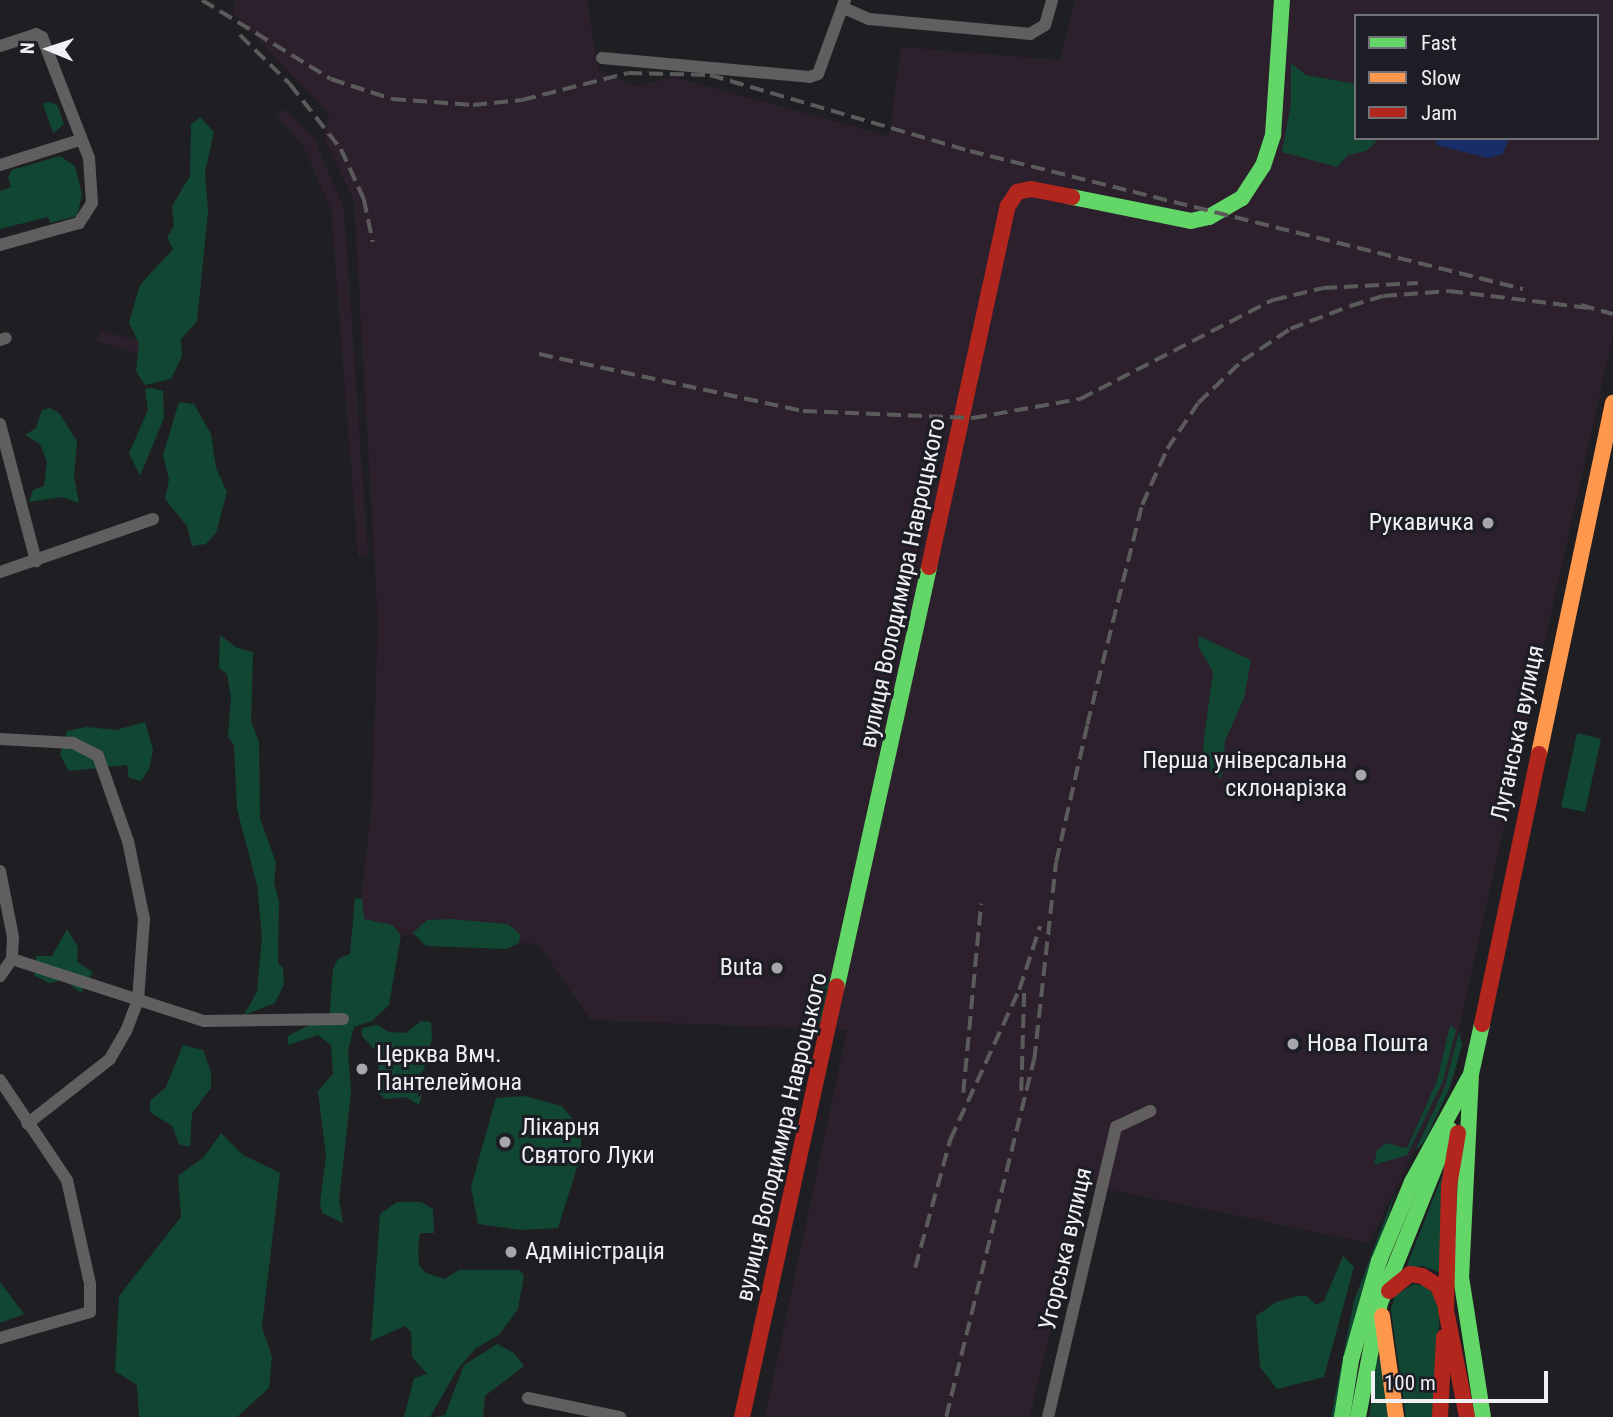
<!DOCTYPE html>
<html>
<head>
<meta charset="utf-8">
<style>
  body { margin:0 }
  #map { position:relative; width:1613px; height:1417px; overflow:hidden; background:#1f1f23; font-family:"Roboto Condensed",sans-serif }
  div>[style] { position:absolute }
  .industrial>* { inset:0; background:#2b202c }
  .green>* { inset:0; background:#114633 }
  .water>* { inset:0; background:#172e69 }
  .street>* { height:12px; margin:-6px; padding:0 6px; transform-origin:6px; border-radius:6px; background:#605e5e }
  .fast>* { height:16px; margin:-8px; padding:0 8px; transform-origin:8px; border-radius:8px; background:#63d668 }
  .slow>* { height:16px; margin:-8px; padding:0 8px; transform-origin:8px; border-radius:8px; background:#ff974d }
  .jam>* { height:16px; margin:-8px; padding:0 8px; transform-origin:8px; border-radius:8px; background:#b3261e }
  .rail>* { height:3.5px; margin-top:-1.75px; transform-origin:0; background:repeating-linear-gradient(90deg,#5b5b5c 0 14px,transparent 0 21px) }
  .dots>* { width:19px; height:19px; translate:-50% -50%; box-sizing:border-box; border:4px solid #1d1d25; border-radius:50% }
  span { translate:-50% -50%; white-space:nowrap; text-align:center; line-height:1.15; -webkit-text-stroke:6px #1d1d25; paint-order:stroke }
  .poi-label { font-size:24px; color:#efeff4 }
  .right { translate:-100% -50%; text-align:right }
  .left { translate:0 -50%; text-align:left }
  .street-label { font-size:24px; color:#efeff4 }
  .legend { position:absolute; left:1354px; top:14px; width:245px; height:126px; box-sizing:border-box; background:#1d1d25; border:2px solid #717178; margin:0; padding:9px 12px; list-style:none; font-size:21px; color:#efeff4 }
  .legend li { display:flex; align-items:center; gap:14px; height:35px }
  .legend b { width:35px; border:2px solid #717178 }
  .north { position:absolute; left:14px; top:14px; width:70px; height:70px; -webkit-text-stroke:5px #1d1d25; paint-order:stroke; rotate:272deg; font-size:19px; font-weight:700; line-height:28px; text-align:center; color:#efeff4 }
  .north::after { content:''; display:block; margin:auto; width:24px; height:32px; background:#efeff4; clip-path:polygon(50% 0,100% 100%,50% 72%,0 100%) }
  .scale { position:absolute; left:1371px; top:1371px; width:177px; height:32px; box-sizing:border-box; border:4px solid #efeff4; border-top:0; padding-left:9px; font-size:21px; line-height:24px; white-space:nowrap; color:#efeff4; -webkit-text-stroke:5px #1d1d25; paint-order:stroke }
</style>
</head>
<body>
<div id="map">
  <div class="industrial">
    <div style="clip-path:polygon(evenodd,236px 0,587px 0,598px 69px,637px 86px,673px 77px,889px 136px,901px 47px,1060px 60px,1075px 0,1613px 0,1613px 335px,1453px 1056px,1445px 1086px,1369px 1243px,1086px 1185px,1030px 1417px,765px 1417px,847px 1030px,591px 1020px,538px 944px,357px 932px,371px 812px,378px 624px,354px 202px,324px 137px,329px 114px,232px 12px,236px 0,1356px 16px,1597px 16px,1597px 138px,1356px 138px,1356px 16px)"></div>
    <div style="clip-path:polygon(285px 109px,314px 138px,344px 208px,368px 556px,358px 557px,331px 209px,302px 144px,276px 117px)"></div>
    <div style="clip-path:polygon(100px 330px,142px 342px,139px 354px,97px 341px)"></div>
  </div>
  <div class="green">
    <div style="clip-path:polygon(1291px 63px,1306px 75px,1356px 84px,1356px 138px,1377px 141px,1366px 151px,1348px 155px,1337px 167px,1282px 152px,1291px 103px)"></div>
    <div style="clip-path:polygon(50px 102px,57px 105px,64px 124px,53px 133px,43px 104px)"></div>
    <div style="clip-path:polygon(200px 117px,214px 132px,205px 172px,208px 212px,197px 321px,181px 339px,182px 356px,171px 379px,145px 385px,136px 371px,139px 343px,129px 323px,140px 285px,173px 249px,167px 237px,174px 226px,172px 206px,190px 176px,191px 125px)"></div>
    <div style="clip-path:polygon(60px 156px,75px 166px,82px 195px,77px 216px,50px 223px,48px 217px,0 229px,0 191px,11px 187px,8px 177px,12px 170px)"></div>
    <div style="clip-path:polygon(152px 388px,163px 391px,164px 418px,140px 476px,129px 453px,148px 410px,145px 389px)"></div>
    <div style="clip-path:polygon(179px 402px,194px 404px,211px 434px,216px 468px,227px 492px,216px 533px,206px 544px,192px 546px,187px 526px,165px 499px,169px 479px,163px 455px)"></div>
    <div style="clip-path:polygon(50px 408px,59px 413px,77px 441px,74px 477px,79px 503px,62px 497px,29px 502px,33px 490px,44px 486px,47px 462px,40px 444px,25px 435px,36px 428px,42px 410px)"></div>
    <div style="clip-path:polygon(220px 635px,237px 648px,253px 652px,251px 721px,259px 742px,260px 818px,276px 863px,274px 883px,279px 901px,278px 963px,283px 968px,284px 984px,275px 1003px,244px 1015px,257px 992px,262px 936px,257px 885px,237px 809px,234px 745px,228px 737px,231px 698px,227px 674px,219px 668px)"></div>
    <div style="clip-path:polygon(1199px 636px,1251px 660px,1244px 698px,1225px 741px,1222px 778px,1207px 770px,1203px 746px,1213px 672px,1198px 646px)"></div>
    <div style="clip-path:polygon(145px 722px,153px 750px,149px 769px,141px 781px,129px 778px,127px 765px,69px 771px,60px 755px,67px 731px,87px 727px,116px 730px)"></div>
    <div style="clip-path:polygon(1577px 733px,1601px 739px,1585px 812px,1561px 807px)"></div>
    <div style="clip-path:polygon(355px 898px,362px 899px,364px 919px,392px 925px,401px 935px,389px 1005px,372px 1021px,354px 1027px,348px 1051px,351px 1092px,339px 1200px,343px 1223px,322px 1213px,320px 1203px,326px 1156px,318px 1091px,333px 1074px,331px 1045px,318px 1035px,288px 1045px,288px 1036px,313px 1023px,329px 1021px,333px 969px,338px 959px,350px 954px)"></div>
    <div style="clip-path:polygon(450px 919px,508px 924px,520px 934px,519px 943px,507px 949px,426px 946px,413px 933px,427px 920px)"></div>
    <div style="clip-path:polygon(67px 929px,78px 947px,77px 962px,93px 972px,81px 993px,64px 980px,49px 983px,34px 975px,36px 956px,52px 956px)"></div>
    <div style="clip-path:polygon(823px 971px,830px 978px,821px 1022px,813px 1024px,807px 1013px,816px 976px)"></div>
    <div style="clip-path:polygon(421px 1021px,431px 1022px,432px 1038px,424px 1070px,418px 1075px,418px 1098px,422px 1094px,419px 1105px,406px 1097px,385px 1099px,374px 1089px,379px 1070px,376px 1051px,362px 1036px,362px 1028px,377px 1025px,389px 1032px,406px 1033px)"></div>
    <div style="clip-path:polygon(1450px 1025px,1456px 1030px,1443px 1081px,1407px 1155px,1374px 1165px,1377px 1150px,1386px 1143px,1407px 1148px,1437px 1081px)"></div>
    <div style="clip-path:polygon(1459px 1032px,1462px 1045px,1450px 1087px,1425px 1141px,1415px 1151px,1445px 1086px)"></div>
    <div style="clip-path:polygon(183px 1045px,203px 1050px,211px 1072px,211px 1088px,192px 1113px,190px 1147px,179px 1144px,172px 1126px,150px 1112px,150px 1101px,166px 1087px)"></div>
    <div style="clip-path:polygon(524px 1096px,562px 1106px,581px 1129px,581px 1155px,558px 1228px,520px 1230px,478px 1224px,471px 1187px,496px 1098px)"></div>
    <div style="clip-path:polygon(221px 1133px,243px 1155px,280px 1173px,262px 1327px,272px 1357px,269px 1388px,237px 1417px,139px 1417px,137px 1385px,115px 1371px,119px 1296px,181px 1217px,178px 1176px,204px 1157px)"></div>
    <div style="clip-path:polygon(1445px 1169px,1439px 1272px,1423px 1266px,1406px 1268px)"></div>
    <div style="clip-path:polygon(1395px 1192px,1336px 1417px,1331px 1417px,1354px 1301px)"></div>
    <div style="clip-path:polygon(397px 1202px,421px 1202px,433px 1209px,434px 1233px,420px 1233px,418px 1246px,419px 1265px,426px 1273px,444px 1279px,459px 1270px,519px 1270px,524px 1275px,518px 1309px,499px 1335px,476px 1348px,457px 1370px,430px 1417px,404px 1417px,414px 1378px,427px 1374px,412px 1357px,411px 1332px,405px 1326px,371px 1341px,380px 1214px)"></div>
    <div style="clip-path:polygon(1343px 1256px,1354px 1267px,1324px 1377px,1277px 1389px,1260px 1367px,1256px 1316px,1276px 1302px,1297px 1296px,1307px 1296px,1316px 1305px,1324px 1301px)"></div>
    <div style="clip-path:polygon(0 1282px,24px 1314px,0 1323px)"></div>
    <div style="clip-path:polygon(1414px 1284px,1429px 1287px,1440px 1307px,1434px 1417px,1406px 1417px,1391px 1310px,1395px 1295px)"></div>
    <div style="clip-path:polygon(497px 1344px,514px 1353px,524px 1366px,485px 1396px,483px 1417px,435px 1417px,445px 1415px,464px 1365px)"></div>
    <div style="clip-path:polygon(1380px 1356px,1390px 1417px,1369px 1417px,1376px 1364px)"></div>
  </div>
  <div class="water">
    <div style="clip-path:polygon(1436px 138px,1509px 138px,1503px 154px,1488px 158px,1437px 145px)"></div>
  </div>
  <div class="street">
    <div style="left:844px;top:8px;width:27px;rotate:24deg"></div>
    <div style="left:869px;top:19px;width:162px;rotate:5.3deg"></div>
    <div style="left:1030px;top:34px;width:17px;rotate:-31deg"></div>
    <div style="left:1045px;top:25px;width:26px;rotate:-74deg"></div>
    <div style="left:0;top:46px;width:38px;rotate:-18deg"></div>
    <div style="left:36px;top:34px;width:7px;rotate:27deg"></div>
    <div style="left:42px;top:37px;width:130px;rotate:68.8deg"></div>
    <div style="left:89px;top:158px;width:45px;rotate:86.2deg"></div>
    <div style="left:92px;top:203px;width:24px;rotate:123deg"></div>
    <div style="left:79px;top:223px;width:82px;rotate:164.4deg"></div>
    <div style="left:602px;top:58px;width:208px;rotate:5.2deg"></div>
    <div style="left:809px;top:77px;width:9px;rotate:-18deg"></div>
    <div style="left:818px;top:74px;width:79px;rotate:-70deg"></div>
    <div style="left:0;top:165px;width:84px;rotate:-17.4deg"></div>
    <div style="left:0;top:340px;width:6px;rotate:-18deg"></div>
    <div style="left:0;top:424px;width:142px;rotate:75.3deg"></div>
    <div style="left:0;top:572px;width:162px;rotate:-19.1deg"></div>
    <div style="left:0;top:739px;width:73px;rotate:3.1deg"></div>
    <div style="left:73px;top:743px;width:28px;rotate:27deg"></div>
    <div style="left:98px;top:756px;width:90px;rotate:70.6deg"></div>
    <div style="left:128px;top:841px;width:80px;rotate:78.4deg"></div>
    <div style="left:144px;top:919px;width:81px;rotate:94.2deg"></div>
    <div style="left:138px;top:1000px;width:33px;rotate:111deg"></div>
    <div style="left:126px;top:1031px;width:32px;rotate:120deg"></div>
    <div style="left:110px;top:1059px;width:105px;rotate:141.9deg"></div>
    <div style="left:0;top:871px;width:67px;rotate:78.9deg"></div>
    <div style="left:13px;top:937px;width:22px;rotate:93deg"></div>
    <div style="left:12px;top:959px;width:21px;rotate:125deg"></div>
    <div style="left:12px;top:959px;width:202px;rotate:17.9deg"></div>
    <div style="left:204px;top:1021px;width:139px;rotate:-0.8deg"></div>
    <div style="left:0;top:1080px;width:120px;rotate:56.2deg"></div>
    <div style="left:67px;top:1180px;width:107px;rotate:77.5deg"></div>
    <div style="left:90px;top:1284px;width:28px;rotate:90deg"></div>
    <div style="left:90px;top:1312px;width:94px;rotate:163.9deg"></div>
    <div style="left:528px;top:1398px;width:94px;rotate:11.7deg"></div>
    <div style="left:1048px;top:1417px;width:298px;rotate:-76.8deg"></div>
    <div style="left:1116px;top:1127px;width:38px;rotate:-25deg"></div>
  </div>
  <div class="fast">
    <div style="left:1072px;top:197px;width:121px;rotate:11.4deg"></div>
    <div style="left:1191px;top:221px;width:18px;rotate:-13deg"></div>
    <div style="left:1209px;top:217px;width:38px;rotate:-30deg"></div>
    <div style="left:1242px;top:198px;width:38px;rotate:-57deg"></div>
    <div style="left:1263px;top:166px;width:33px;rotate:-72deg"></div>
    <div style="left:1273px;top:135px;width:135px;rotate:-86.2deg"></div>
    <div style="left:837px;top:986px;width:429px;rotate:-77.6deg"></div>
    <div style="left:1482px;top:1024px;width:51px;rotate:102.4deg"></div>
    <div style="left:1471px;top:1074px;width:203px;rotate:92.8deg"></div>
    <div style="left:1461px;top:1277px;width:142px;rotate:81.1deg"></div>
    <div style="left:1342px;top:1417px;width:58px;rotate:-81deg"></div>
    <div style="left:1351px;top:1360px;width:103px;rotate:-74.2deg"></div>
    <div style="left:1379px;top:1261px;width:86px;rotate:-67.3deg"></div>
    <div style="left:1412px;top:1182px;width:119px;rotate:-61.3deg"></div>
    <div style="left:1358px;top:1417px;width:116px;rotate:-79.1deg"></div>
    <div style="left:1380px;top:1303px;width:187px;rotate:-68deg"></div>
  </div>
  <div class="slow">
    <div style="left:1539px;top:754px;width:359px;rotate:-78.1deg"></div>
    <div style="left:1382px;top:1316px;width:102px;rotate:82.1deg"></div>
  </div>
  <div class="jam">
    <div style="left:929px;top:567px;width:370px;rotate:-77.7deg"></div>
    <div style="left:1008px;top:206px;width:17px;rotate:-57deg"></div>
    <div style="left:1017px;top:192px;width:14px;rotate:-12deg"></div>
    <div style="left:1031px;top:189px;width:42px;rotate:11deg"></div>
    <div style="left:1482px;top:1024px;width:276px;rotate:-78.1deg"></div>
    <div style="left:1458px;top:1133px;width:54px;rotate:99.6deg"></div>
    <div style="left:1449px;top:1186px;width:124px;rotate:91.4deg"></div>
    <div style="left:1446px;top:1310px;width:109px;rotate:78.9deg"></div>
    <div style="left:1389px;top:1291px;width:27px;rotate:-39deg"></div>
    <div style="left:1410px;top:1274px;width:12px;rotate:9deg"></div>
    <div style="left:1422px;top:1276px;width:19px;rotate:32deg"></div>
    <div style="left:1438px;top:1286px;width:17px;rotate:69deg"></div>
    <div style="left:742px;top:1417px;width:441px;rotate:-77.6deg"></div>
    <div style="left:1440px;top:1417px;width:80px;rotate:-87.1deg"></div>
  </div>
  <div class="rail">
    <div style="left:202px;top:0;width:151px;rotate:31.5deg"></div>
    <div style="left:331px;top:79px;width:64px;rotate:18.2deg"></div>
    <div style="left:392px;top:99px;width:81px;rotate:4.2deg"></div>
    <div style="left:473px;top:105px;width:49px;rotate:-5.8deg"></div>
    <div style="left:522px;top:100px;width:109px;rotate:-14.3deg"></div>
    <div style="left:628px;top:73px;width:82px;rotate:1.4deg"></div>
    <div style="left:710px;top:75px;width:271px;rotate:16.3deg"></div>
    <div style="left:970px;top:151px;width:570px;rotate:14.01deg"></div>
    <div style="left:240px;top:35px;width:70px;rotate:44.4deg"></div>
    <div style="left:290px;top:84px;width:83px;rotate:51.9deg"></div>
    <div style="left:341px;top:149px;width:55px;rotate:65.3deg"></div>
    <div style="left:364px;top:199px;width:44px;rotate:78.2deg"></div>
    <div style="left:1581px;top:305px;width:33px;rotate:16deg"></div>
    <div style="left:539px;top:354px;width:270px;rotate:12.2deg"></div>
    <div style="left:803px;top:411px;width:170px;rotate:2.4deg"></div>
    <div style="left:973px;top:418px;width:109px;rotate:-10.1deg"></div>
    <div style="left:1080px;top:399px;width:217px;rotate:-27.2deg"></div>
    <div style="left:1273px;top:300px;width:51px;rotate:-13.5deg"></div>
    <div style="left:1323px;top:288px;width:95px;rotate:-3deg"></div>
    <div style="left:1021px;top:1091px;width:101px;rotate:-88.3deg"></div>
    <div style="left:963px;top:1093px;width:190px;rotate:-84.6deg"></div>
    <div style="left:915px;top:1268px;width:133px;rotate:-74.7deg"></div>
    <div style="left:950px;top:1140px;width:165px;rotate:-65.3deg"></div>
    <div style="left:1019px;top:990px;width:67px;rotate:-71.8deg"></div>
    <div style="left:946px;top:1417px;width:368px;rotate:-76.2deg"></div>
    <div style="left:1034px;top:1060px;width:199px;rotate:-83.7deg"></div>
    <div style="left:1056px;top:862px;width:140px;rotate:-77.2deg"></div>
    <div style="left:1087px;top:725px;width:227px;rotate:-76deg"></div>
    <div style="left:1142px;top:505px;width:61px;rotate:-65.9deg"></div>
    <div style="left:1167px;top:449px;width:55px;rotate:-56deg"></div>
    <div style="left:1198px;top:403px;width:61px;rotate:-43.7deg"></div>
    <div style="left:1242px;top:361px;width:58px;rotate:-33.7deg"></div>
    <div style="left:1290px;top:329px;width:64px;rotate:-21deg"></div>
    <div style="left:1350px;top:306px;width:34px;rotate:-17deg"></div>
    <div style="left:1383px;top:296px;width:66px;rotate:-4.3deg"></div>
    <div style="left:1449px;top:291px;width:141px;rotate:6.9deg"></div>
  </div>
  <div class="dots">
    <div style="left:1488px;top:523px;background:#a6a6ab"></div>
    <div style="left:1361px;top:775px;background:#a6a6ab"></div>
    <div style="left:777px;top:968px;background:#a6a6ab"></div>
    <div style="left:1293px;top:1044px;background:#a6a6ab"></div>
    <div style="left:362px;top:1069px;background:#a6a6ab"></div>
    <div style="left:505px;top:1142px;background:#a6a6ab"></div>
    <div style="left:511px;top:1252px;background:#a6a6ab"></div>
  </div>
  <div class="poi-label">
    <span class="right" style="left:1474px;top:523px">Рукавичка</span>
    <span class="right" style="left:1347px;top:775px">Перша універсальна<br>склонарізка</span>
    <span class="right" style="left:763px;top:968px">Buta</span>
    <span class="left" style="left:1307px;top:1044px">Нова Пошта</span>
    <span class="left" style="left:376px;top:1069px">Церква Вмч.<br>Пантелеймона</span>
    <span class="left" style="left:521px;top:1142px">Лікарня<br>Святого Луки</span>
    <span class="left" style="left:525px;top:1252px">Адміністрація</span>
  </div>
  <div class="street-label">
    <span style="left:903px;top:583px;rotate:-78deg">вулиця Володимира Навроцького</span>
    <span style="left:1518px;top:733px;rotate:-78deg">Луганська вулиця</span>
    <span style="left:782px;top:1137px;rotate:-77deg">вулиця Володимира Навроцького</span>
    <span style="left:1066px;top:1249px;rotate:-77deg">Угорська вулиця</span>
  </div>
  <ul class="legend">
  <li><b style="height:9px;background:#63d668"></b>Fast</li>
  <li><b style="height:9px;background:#ff974d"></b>Slow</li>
  <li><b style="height:9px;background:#b3261e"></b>Jam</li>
  </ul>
  <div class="north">N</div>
  <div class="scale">100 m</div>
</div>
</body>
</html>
